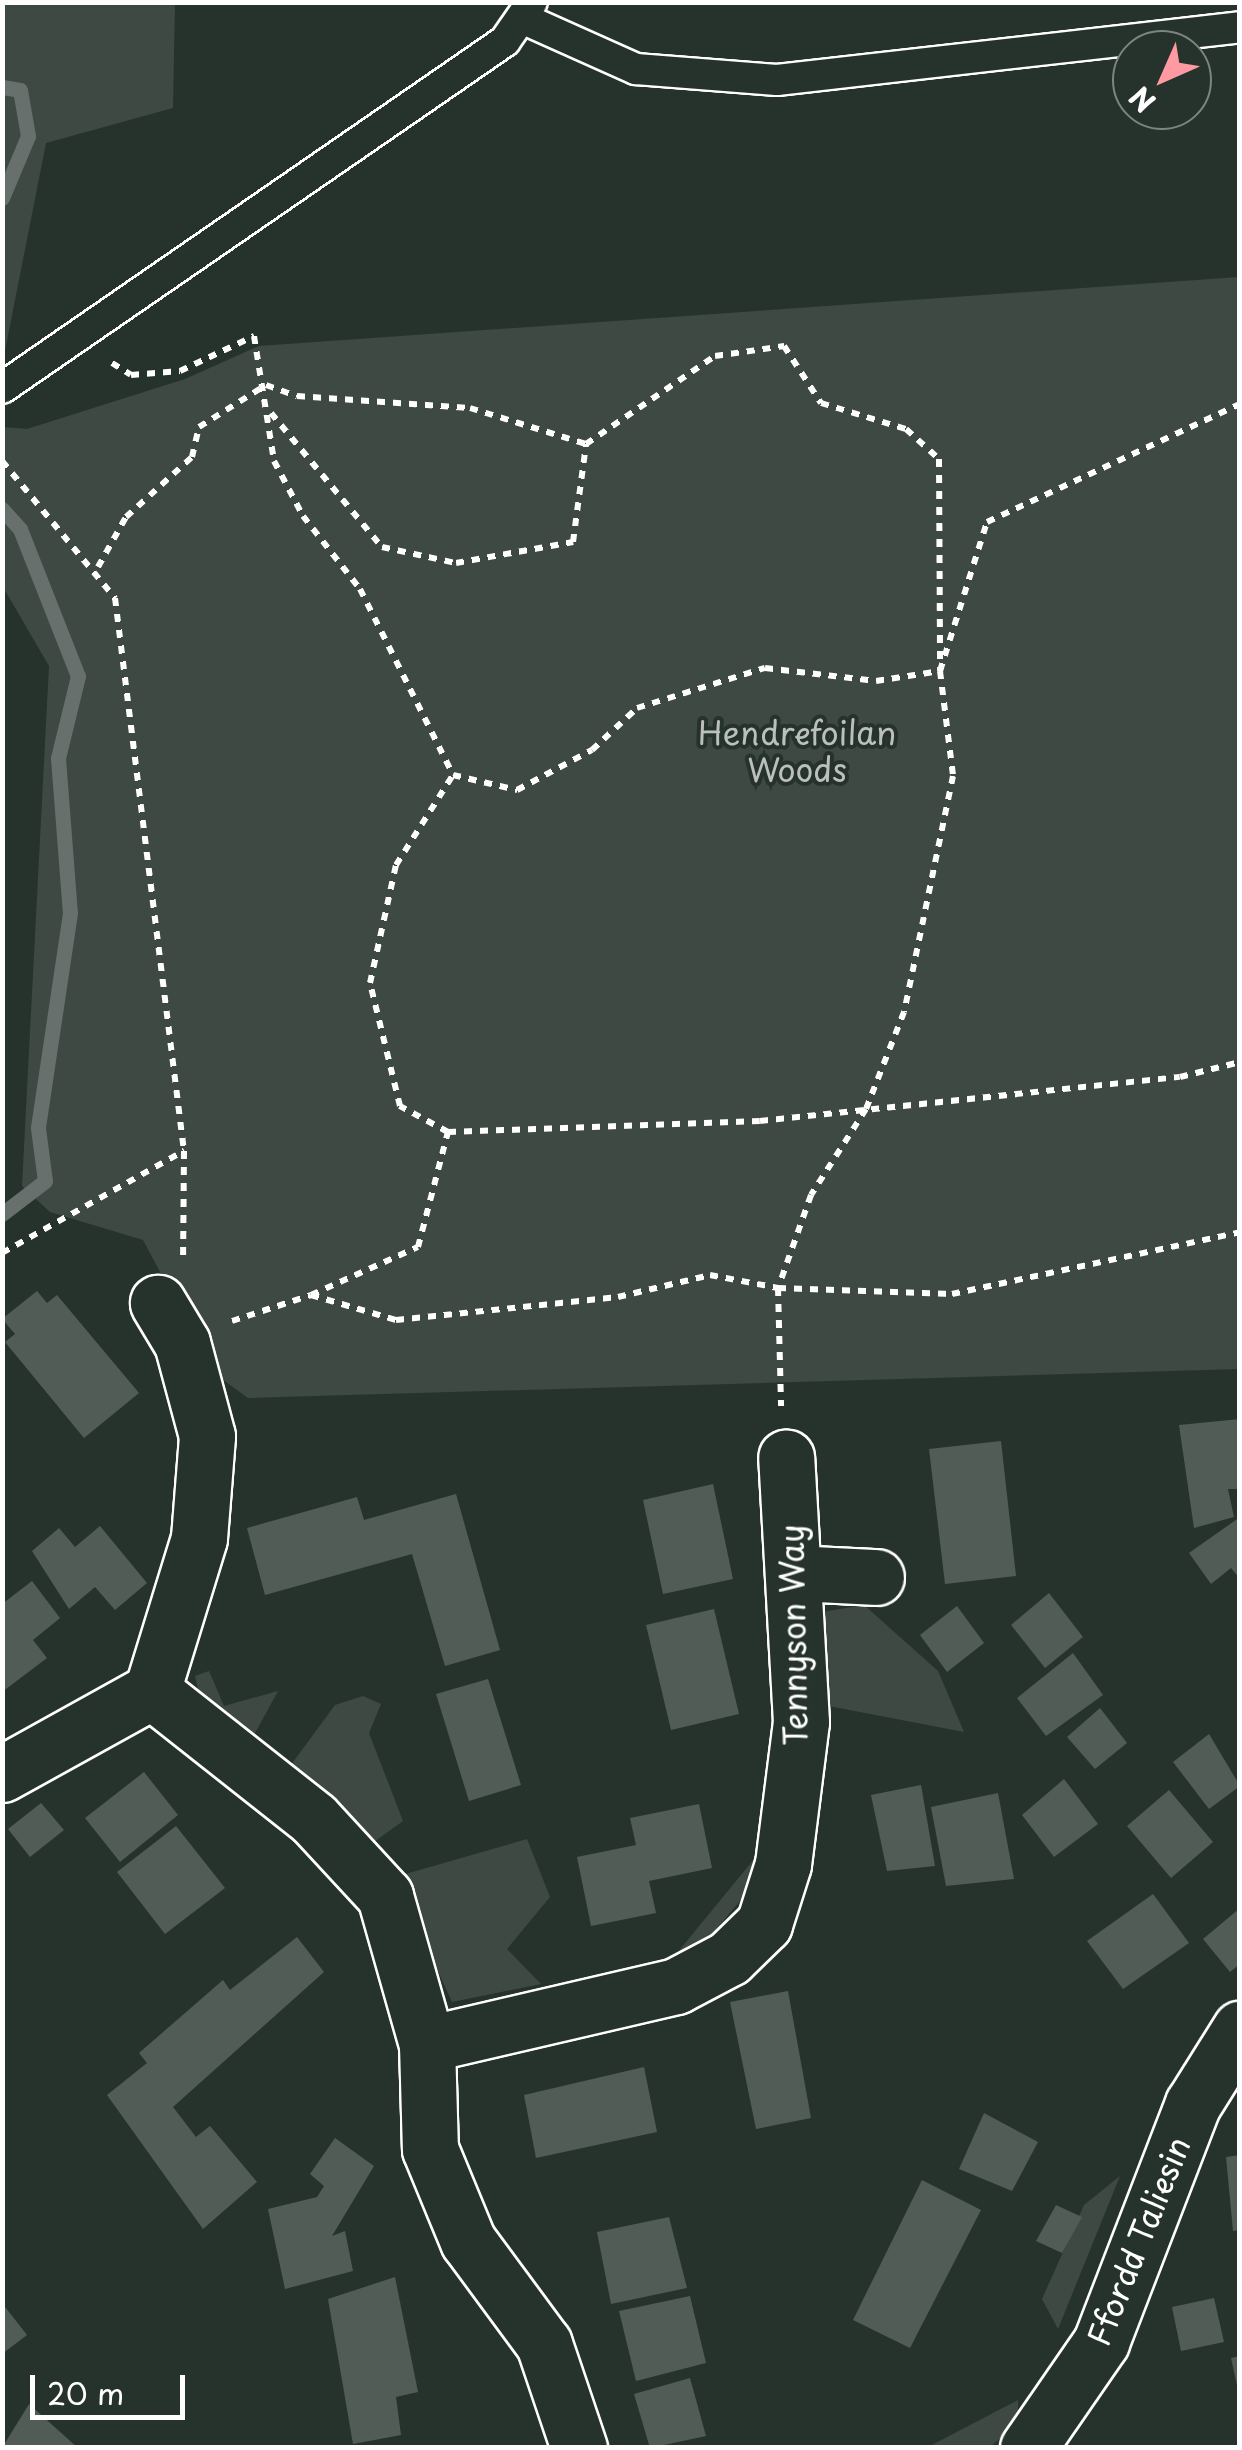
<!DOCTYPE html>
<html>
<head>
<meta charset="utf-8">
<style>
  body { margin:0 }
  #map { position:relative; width:1242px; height:2450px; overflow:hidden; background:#26332d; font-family:"Playpen Sans",sans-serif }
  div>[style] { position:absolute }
  .green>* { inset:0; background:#3e4944 }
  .stream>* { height:15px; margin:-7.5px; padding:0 7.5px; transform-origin:7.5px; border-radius:7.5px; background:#67706c }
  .building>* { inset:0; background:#515c57 }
  .path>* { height:6px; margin-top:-3px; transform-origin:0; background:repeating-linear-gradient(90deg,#fff 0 8px,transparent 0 16px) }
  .roads { filter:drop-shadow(2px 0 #fff) drop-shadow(-2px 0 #fff) drop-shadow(0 2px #fff) drop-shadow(0 -2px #fff) }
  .service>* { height:30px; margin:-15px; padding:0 15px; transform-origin:15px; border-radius:15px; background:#26332d }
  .minor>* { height:55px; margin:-27.5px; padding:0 27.5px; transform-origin:27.5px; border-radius:27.5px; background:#26332d }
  span { translate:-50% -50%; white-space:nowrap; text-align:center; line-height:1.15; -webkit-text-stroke:8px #26332d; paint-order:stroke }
  .park-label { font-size:32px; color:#bbbfbe }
  .street-label { font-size:32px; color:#fff }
  .frame { position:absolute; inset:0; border:5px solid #fff; pointer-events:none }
  .north { position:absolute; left:1112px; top:30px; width:100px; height:100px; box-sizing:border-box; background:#26332d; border:2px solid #7d8581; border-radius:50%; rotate:225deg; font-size:28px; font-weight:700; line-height:40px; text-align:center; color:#fff }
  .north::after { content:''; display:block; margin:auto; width:35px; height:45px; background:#ff9aa2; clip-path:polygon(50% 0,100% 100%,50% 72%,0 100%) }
  .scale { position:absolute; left:30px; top:2375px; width:155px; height:45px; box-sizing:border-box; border:5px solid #fff; border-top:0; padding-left:12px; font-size:30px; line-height:35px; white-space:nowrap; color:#fff; -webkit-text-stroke:8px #26332d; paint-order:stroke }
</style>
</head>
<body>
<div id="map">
  <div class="green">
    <div style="clip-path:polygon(3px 2px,175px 3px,173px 108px,46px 143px,3px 361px)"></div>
    <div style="clip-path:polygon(1239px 277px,1239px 1369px,248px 1398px,215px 1374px,143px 1240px,50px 1212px,22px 1186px,49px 666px,3px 587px,2px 427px,27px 429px,185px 379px,259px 346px)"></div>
    <div style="clip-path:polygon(864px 1605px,938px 1671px,964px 1732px,813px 1703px,822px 1612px)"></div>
    <div style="clip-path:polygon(209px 1671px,224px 1706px,278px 1691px,248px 1746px,203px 1711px,195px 1676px)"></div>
    <div style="clip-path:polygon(363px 1696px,381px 1704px,369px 1733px,403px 1821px,367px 1847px,285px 1773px,335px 1705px)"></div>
    <div style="clip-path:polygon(527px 1839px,550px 1897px,507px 1949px,541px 1984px,452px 2002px,395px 1877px)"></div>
    <div style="clip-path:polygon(759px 1853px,746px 1894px,694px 1955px,659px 1975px)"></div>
    <div style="clip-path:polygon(1120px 2176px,1058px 2329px,1042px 2299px,1084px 2205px)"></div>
    <div style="clip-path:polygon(1018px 2400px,1018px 2423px,990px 2447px,926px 2448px)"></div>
  </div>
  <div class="stream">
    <div style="left:2px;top:87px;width:18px;rotate:9deg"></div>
    <div style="left:20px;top:90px;width:47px;rotate:80.1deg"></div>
    <div style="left:28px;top:136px;width:67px;rotate:112.8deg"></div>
    <div style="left:2px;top:509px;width:27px;rotate:48deg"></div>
    <div style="left:20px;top:529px;width:158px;rotate:68.5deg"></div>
    <div style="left:78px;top:676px;width:84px;rotate:103.7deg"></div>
    <div style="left:58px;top:758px;width:155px;rotate:85.6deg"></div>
    <div style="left:70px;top:913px;width:217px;rotate:98.5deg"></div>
    <div style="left:38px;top:1128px;width:53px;rotate:82.5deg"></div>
    <div style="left:45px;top:1181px;width:54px;rotate:142.5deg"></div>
  </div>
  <div class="building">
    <div style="clip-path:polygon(37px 1291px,47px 1303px,57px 1295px,139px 1393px,84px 1438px,5px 1342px,15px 1334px,2px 1319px)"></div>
    <div style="clip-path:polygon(1240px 1419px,1240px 1489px,1228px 1489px,1234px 1517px,1194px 1528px,1179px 1425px)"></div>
    <div style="clip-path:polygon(1001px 1441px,1016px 1576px,945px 1584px,929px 1449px)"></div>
    <div style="clip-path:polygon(713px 1484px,733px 1579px,663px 1594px,643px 1500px)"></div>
    <div style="clip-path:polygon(456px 1494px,500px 1650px,445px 1666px,412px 1554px,265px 1595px,247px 1528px,357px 1497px,364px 1520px)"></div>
    <div style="clip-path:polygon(1240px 1517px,1240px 1579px,1231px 1568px,1211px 1584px,1189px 1553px)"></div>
    <div style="clip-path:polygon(100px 1526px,147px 1583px,115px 1610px,95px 1587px,69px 1609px,32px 1551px,59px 1528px,75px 1547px)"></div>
    <div style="clip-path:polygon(32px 1581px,60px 1618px,33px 1640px,47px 1658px,2px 1692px,2px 1604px)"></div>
    <div style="clip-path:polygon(1049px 1593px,1083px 1637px,1045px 1668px,1011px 1625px)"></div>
    <div style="clip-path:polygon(957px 1606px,984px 1643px,947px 1672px,920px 1635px)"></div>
    <div style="clip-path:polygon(714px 1609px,739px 1714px,671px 1730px,646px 1625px)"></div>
    <div style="clip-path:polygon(1073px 1653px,1103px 1695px,1046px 1736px,1017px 1698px)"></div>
    <div style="clip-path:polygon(488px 1679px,521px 1785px,469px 1801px,436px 1694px)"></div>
    <div style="clip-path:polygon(1100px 1708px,1127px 1743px,1095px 1769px,1067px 1737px)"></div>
    <div style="clip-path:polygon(1209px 1734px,1240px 1786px,1209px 1809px,1173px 1762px)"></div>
    <div style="clip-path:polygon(144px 1772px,178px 1815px,120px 1862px,85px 1818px)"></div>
    <div style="clip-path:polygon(1064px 1779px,1098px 1824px,1054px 1857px,1022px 1815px)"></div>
    <div style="clip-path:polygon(921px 1785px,935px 1866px,887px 1871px,871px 1795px)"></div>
    <div style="clip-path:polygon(1169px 1790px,1213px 1842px,1171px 1878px,1127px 1826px)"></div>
    <div style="clip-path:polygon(998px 1793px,1014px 1879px,946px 1886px,931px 1807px)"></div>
    <div style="clip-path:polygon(41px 1803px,64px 1830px,30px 1857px,8px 1829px)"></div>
    <div style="clip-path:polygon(699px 1804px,712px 1868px,649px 1881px,656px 1913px,591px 1926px,577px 1857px,636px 1845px,630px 1818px)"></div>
    <div style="clip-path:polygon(176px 1826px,225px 1888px,165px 1934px,117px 1872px)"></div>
    <div style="clip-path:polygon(1153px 1894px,1189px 1943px,1123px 1989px,1087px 1941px)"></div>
    <div style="clip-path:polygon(1240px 1908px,1240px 1964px,1230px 1972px,1203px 1939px)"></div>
    <div style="clip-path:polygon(297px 1937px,324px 1972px,173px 2107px,196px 2137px,210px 2126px,257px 2182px,203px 2229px,107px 2095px,147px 2063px,139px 2053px,223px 1980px,230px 1990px)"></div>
    <div style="clip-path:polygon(788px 1991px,811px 2118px,756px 2129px,730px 2002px)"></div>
    <div style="clip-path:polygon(644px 2067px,657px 2132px,536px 2158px,524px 2095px)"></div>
    <div style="clip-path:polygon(984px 2113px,1038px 2142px,1012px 2191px,959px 2169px)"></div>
    <div style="clip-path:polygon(335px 2138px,374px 2166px,332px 2236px,345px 2231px,353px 2271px,285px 2289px,268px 2209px,317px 2197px,324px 2186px,310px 2174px)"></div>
    <div style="clip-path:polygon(1240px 2155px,1240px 2230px,1233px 2231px,1226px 2157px)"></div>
    <div style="clip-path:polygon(922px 2180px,981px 2210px,910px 2348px,853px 2320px)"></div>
    <div style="clip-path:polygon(1056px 2205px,1082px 2217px,1062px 2253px,1036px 2241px)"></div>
    <div style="clip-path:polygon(669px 2217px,687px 2288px,611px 2304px,597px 2232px)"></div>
    <div style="clip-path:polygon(395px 2277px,418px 2392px,396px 2397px,401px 2435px,353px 2444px,328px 2299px)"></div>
    <div style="clip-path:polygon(690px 2296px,706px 2363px,636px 2381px,619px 2311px)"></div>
    <div style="clip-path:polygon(1214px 2298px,1224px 2342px,1181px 2351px,1172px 2307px)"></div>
    <div style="clip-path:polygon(2px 2303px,27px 2335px,2px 2354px)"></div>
    <div style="clip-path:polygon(1240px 2356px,1240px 2390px,1238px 2390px,1231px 2358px)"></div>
    <div style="clip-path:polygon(690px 2378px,706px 2436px,650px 2448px,634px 2394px)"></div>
    <div style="clip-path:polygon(29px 2404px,78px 2448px,2px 2448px)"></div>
  </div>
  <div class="path">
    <div style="left:112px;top:363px;width:22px;rotate:32deg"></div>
    <div style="left:131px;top:375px;width:49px;rotate:-4.7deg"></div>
    <div style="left:180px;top:371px;width:82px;rotate:-25.3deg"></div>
    <div style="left:254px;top:336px;width:127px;rotate:80.9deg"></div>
    <div style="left:274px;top:461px;width:62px;rotate:62.2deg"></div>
    <div style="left:303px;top:516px;width:93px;rotate:52deg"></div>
    <div style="left:360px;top:589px;width:208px;rotate:63.4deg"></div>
    <div style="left:271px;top:413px;width:174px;rotate:50.4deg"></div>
    <div style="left:382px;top:547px;width:76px;rotate:12.2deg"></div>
    <div style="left:456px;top:563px;width:119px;rotate:-10.2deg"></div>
    <div style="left:573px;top:542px;width:99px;rotate:-82.4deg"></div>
    <div style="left:2px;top:461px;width:178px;rotate:50.5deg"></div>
    <div style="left:115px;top:598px;width:557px;rotate:82.89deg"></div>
    <div style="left:184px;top:1151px;width:106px;rotate:90.5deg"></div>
    <div style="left:98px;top:567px;width:57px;rotate:-60.8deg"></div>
    <div style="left:126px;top:517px;width:89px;rotate:-42.3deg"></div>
    <div style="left:192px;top:457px;width:31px;rotate:-77deg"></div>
    <div style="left:199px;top:427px;width:79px;rotate:-32.1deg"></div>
    <div style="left:266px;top:385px;width:33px;rotate:20deg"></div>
    <div style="left:297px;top:396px;width:173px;rotate:4deg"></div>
    <div style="left:470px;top:408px;width:121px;rotate:17.2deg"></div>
    <div style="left:586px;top:444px;width:156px;rotate:-34.3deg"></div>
    <div style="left:715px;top:356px;width:70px;rotate:-8.2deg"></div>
    <div style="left:784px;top:346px;width:68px;rotate:57deg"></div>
    <div style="left:821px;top:403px;width:89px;rotate:17deg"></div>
    <div style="left:906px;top:429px;width:45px;rotate:42.3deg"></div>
    <div style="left:939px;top:459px;width:212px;rotate:89.7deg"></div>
    <div style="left:940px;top:671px;width:106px;rotate:82.9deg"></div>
    <div style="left:953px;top:776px;width:241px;rotate:101.7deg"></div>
    <div style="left:904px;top:1012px;width:104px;rotate:111.4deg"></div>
    <div style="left:866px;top:1109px;width:102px;rotate:122.6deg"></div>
    <div style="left:811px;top:1195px;width:99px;rotate:109.5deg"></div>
    <div style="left:778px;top:1288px;width:174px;rotate:2deg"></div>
    <div style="left:952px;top:1294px;width:295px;rotate:-12.1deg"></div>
    <div style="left:448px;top:1132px;width:55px;rotate:-151.6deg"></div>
    <div style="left:400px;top:1106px;width:127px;rotate:-103.7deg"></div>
    <div style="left:370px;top:983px;width:121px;rotate:-77.6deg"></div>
    <div style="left:396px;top:865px;width:107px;rotate:-57.7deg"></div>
    <div style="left:453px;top:775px;width:66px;rotate:13.2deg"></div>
    <div style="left:517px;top:790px;width:85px;rotate:-28.1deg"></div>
    <div style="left:592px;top:750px;width:62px;rotate:-43deg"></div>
    <div style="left:637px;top:708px;width:134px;rotate:-17.4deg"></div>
    <div style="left:765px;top:668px;width:112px;rotate:6.7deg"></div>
    <div style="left:876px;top:681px;width:65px;rotate:-8.9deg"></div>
    <div style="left:940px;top:671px;width:156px;rotate:-72.5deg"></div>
    <div style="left:987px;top:522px;width:279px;rotate:-25deg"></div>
    <div style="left:2px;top:1253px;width:209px;rotate:-29.3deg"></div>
    <div style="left:311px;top:1295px;width:117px;rotate:-24.2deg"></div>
    <div style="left:418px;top:1247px;width:119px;rotate:-75.4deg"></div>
    <div style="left:448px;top:1132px;width:312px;rotate:-2deg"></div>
    <div style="left:760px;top:1121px;width:422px;rotate:-6deg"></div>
    <div style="left:1180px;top:1077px;width:62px;rotate:-14deg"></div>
    <div style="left:232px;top:1321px;width:83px;rotate:-18.2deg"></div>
    <div style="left:311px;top:1295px;width:89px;rotate:16.4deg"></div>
    <div style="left:396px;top:1320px;width:223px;rotate:-5.9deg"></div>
    <div style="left:618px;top:1297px;width:95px;rotate:-13.4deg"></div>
    <div style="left:710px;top:1275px;width:69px;rotate:10.8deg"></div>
    <div style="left:778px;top:1288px;width:118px;rotate:88.5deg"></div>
  </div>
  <div class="roads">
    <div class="service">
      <div style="left:524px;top:19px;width:123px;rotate:24.1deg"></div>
      <div style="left:636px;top:69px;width:141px;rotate:4.5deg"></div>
      <div style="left:777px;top:80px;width:466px;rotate:-6.5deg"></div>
      <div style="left:2px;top:388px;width:611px;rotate:-34.6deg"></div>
      <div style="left:505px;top:41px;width:47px;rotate:-55.3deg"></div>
    </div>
    <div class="minor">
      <div style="left:794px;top:1573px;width:82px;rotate:2.8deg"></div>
      <div style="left:152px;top:1691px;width:206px;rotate:38.3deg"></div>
      <div style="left:314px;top:1819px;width:105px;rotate:47.3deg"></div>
      <div style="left:385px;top:1896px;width:154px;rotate:74.2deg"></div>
      <div style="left:427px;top:2044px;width:105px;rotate:88.4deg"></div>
      <div style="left:430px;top:2149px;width:100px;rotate:67.6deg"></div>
      <div style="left:468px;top:2241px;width:128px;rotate:53.6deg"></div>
      <div style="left:544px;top:2344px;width:110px;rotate:71.4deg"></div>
      <div style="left:2px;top:1774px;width:171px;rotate:-29deg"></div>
      <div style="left:152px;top:1691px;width:160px;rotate:-72.9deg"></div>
      <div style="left:199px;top:1538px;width:102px;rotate:-85.5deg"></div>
      <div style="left:207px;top:1436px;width:96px;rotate:-105deg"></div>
      <div style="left:182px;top:1343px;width:47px;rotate:-121deg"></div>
      <div style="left:427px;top:2044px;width:256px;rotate:-13.1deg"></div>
      <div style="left:676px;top:1986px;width:60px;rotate:-27.8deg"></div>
      <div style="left:729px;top:1958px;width:49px;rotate:-44.2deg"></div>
      <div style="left:764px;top:1924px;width:63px;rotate:-72.4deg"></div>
      <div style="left:783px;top:1864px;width:143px;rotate:-82.8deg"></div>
      <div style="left:801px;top:1722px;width:265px;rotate:-93.2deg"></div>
      <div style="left:1028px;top:2448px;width:129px;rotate:-55.4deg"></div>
      <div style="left:1101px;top:2342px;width:255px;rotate:-68.9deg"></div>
      <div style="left:1193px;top:2104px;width:89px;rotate:-57.9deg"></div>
    </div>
  </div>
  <div class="park-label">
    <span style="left:797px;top:751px">Hendrefoilan<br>Woods</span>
  </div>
  <div class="street-label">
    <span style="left:793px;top:1635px;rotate:-91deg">Tennyson Way</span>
    <span style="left:1138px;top:2241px;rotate:-68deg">Ffordd Taliesin</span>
  </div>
  <div class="frame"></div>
  <div class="north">N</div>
  <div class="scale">20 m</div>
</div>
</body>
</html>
